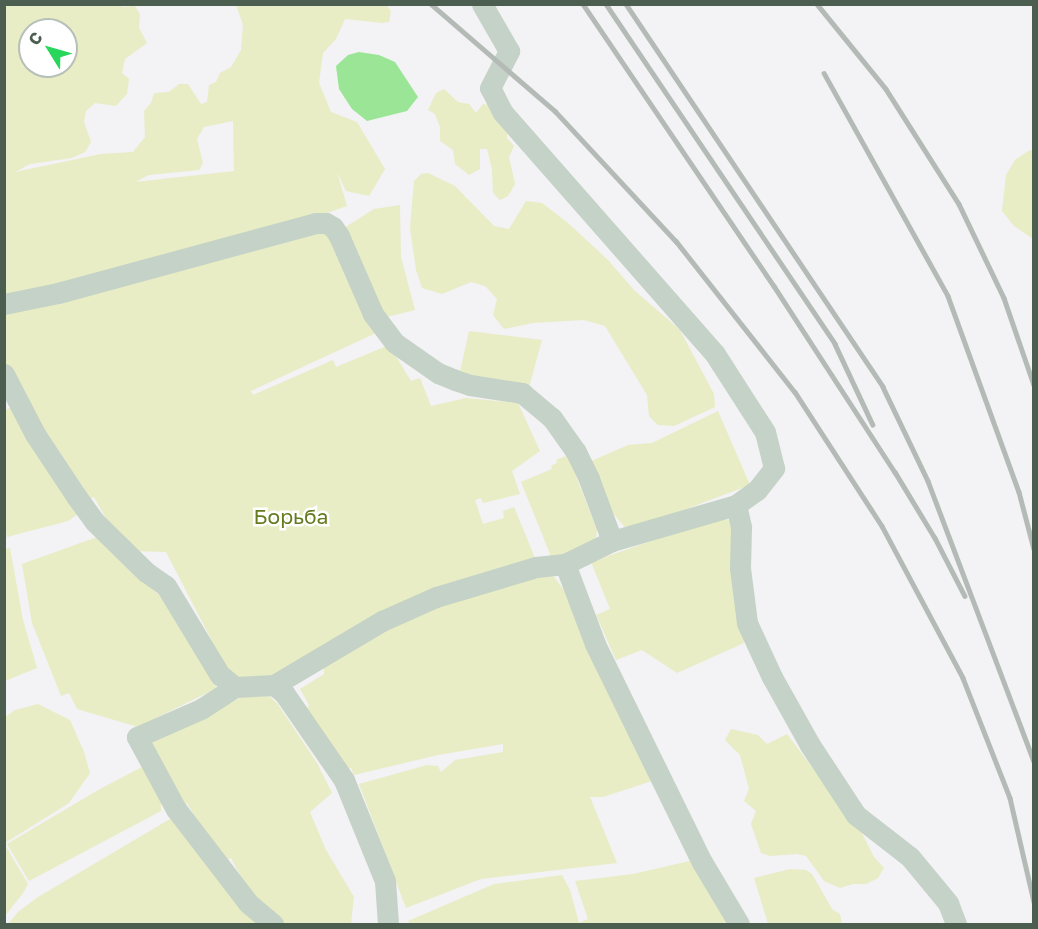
<!DOCTYPE html>
<html>
<head>
<meta charset="utf-8">
<style>
  body { margin:0 }
  #map { position:relative; width:1038px; height:929px; overflow:hidden; background:#f3f2f4; font-family:"Golos Text",sans-serif }
  div>[style] { position:absolute }
  .green>* { inset:0; background:#e8edc5 }
  .water>* { inset:0; background:#9ae696 }
  .street>* { height:21px; margin:-10.5px; padding:0 10.5px; transform-origin:10.5px; border-radius:10.5px; background:#c4d2c7 }
  .rail>* { height:4.5px; margin:-2.25px; padding:0 2.25px; transform-origin:2.25px; border-radius:2.25px; background:#b4bbb7 }
  span { translate:-50% -50%; white-space:nowrap; text-align:center; line-height:1.15; -webkit-text-stroke:5px #fff; paint-order:stroke }
  .park-label { font-size:21px; color:#657b20 }
  .frame { position:absolute; inset:0; border:6px solid #4b5e4f; pointer-events:none }
  .north { position:absolute; left:18px; top:18px; width:60px; height:60px; box-sizing:border-box; background:#fff; border:2px solid #b7bfb9; border-radius:50%; rotate:307deg; font-size:16px; font-weight:700; line-height:24px; text-align:center; color:#4b5e4f }
  .north::after { content:''; display:block; margin:auto; width:21px; height:27px; background:#29d65c; clip-path:polygon(50% 0,100% 100%,50% 72%,0 100%) }
</style>
</head>
<body>
<div id="map">
  <div class="green">
    <div style="clip-path:polygon(evenodd,122px 4px,122px 7px,135px 6px,140px 14px,139px 28px,147px 43px,125px 59px,122px 73px,129px 79px,127px 94px,116px 106px,95px 103px,86px 111px,84px 122px,91px 142px,85px 152px,72px 158px,30px 164px,15px 172px,101px 154px,133px 152px,145px 137px,144px 111px,151px 103px,154px 93px,169px 92px,179px 84px,188px 84px,201px 104px,207px 102px,209px 85px,216px 82px,220px 73px,231px 67px,241px 50px,243px 25px,236px 5px,386px 5px,391px 11px,389px 22px,382px 23px,345px 19px,336px 39px,323px 53px,319px 83px,331px 112px,357px 122px,385px 169px,369px 196px,346px 191px,337px 172px,347px 206px,304px 221px,5px 297px,4px 5px,122px 4px,30px 30px,66px 30px,66px 66px,30px 66px,30px 30px,122px 4px,233px 121px,234px 171px,135px 182px,149px 175px,199px 170px,203px 163px,197px 139px,204px 127px,233px 121px)"></div>
    <div style="clip-path:polygon(444px 89px,458px 102px,469px 104px,476px 113px,483px 104px,488px 105px,507px 127px,507px 138px,514px 146px,509px 157px,515px 184px,508px 196px,500px 200px,493px 193px,492px 169px,487px 149px,480px 149px,480px 169px,469px 175px,455px 164px,453px 150px,440px 141px,440px 127px,435px 114px,428px 110px,436px 93px)"></div>
    <div style="clip-path:polygon(1030px 150px,1034px 151px,1033px 239px,1014px 226px,1002px 211px,1006px 175px,1015px 160px)"></div>
    <div style="clip-path:polygon(428px 173px,455px 186px,494px 226px,509px 229px,526px 201px,542px 203px,568px 223px,607px 259px,635px 291px,680px 330px,714px 394px,715px 407px,674px 426px,658px 425px,649px 416px,647px 395px,605px 326px,584px 320px,533px 323px,504px 329px,493px 315px,497px 299px,485px 286px,471px 282px,442px 294px,422px 288px,416px 270px,410px 228px,414px 181px,421px 174px)"></div>
    <div style="clip-path:polygon(400px 205px,401px 257px,415px 310px,383px 318px,344px 228px,374px 209px)"></div>
    <div style="clip-path:polygon(321px 231px,330px 239px,376px 333px,251px 391px,253px 395px,333px 360px,336px 367px,389px 345px,411px 381px,420px 378px,431px 406px,466px 398px,518px 403px,540px 451px,512px 471px,520px 494px,483px 503px,481px 498px,475px 500px,483px 524px,504px 518px,503px 511px,514px 507px,536px 560px,274px 675px,240px 681px,218px 662px,211px 639px,166px 552px,133px 551px,113px 531px,94px 497px,87px 500px,11px 377px,5px 361px,5px 311px)"></div>
    <div style="clip-path:polygon(469px 331px,542px 340px,529px 387px,459px 376px)"></div>
    <div style="clip-path:polygon(12px 407px,78px 514px,68px 521px,7px 537px,5px 529px,5px 410px)"></div>
    <div style="clip-path:polygon(718px 411px,750px 485px,628px 531px,608px 507px,589px 462px,628px 445px,652px 443px)"></div>
    <div style="clip-path:polygon(568px 455px,597px 530px,595px 544px,552px 559px,521px 482px,552px 469px,551px 466px,557px 463px,556px 460px)"></div>
    <div style="clip-path:polygon(720px 517px,731px 521px,744px 643px,677px 673px,642px 650px,616px 660px,596px 615px,610px 609px,591px 562px)"></div>
    <div style="clip-path:polygon(97px 537px,174px 609px,217px 688px,138px 727px,77px 709px,69px 693px,61px 696px,32px 623px,22px 564px)"></div>
    <div style="clip-path:polygon(10px 548px,23px 620px,37px 668px,5px 681px,4px 549px)"></div>
    <div style="clip-path:polygon(547px 575px,554px 577px,564px 590px,652px 781px,603px 797px,590px 797px,617px 863px,481px 879px,406px 908px,359px 784px,427px 765px,438px 766px,441px 772px,455px 760px,503px 752px,503px 744px,438px 755px,354px 775px,351px 768px,342px 771px,304px 714px,309px 705px,300px 689px,324px 674px,324px 666px,435px 604px)"></div>
    <div style="clip-path:polygon(269px 696px,277px 703px,317px 763px,332px 793px,310px 812px,326px 850px,354px 897px,351px 924px,282px 924px,248px 890px,231px 858px,222px 862px,187px 803px,180px 807px,144px 746px,242px 697px)"></div>
    <div style="clip-path:polygon(38px 704px,70px 720px,84px 752px,90px 773px,69px 803px,5px 843px,5px 717px,15px 710px)"></div>
    <div style="clip-path:polygon(731px 729px,758px 735px,767px 744px,787px 734px,863px 835px,874px 857px,884px 868px,878px 878px,866px 884px,853px 884px,840px 888px,824px 881px,806px 856px,797px 854px,770px 856px,761px 853px,751px 824px,756px 811px,744px 801px,749px 789px,740px 755px,725px 740px)"></div>
    <div style="clip-path:polygon(142px 767px,161px 802px,161px 811px,29px 881px,7px 844px,100px 789px)"></div>
    <div style="clip-path:polygon(170px 819px,180px 819px,264px 924px,8px 924px,18px 912px,38px 897px)"></div>
    <div style="clip-path:polygon(5px 845px,28px 884px,23px 893px,5px 916px)"></div>
    <div style="clip-path:polygon(694px 860px,730px 924px,410px 924px,408px 921px,494px 884px,562px 875px,570px 890px,579px 923px,588px 919px,575px 881px,633px 874px)"></div>
    <div style="clip-path:polygon(790px 869px,806px 870px,812px 874px,832px 909px,840px 914px,842px 924px,768px 924px,754px 878px)"></div>
  </div>
  <div class="water">
    <div style="clip-path:polygon(359px 52px,379px 55px,395px 62px,418px 97px,407px 111px,367px 121px,352px 109px,339px 89px,336px 66px,348px 55px)"></div>
  </div>
  <div class="street">
    <div style="left:4px;top:304px;width:55px;rotate:-11.5deg"></div>
    <div style="left:58px;top:293px;width:266px;rotate:-15.2deg"></div>
    <div style="left:315px;top:223px;width:11px"></div>
    <div style="left:326px;top:223px;width:8px;rotate:30deg"></div>
    <div style="left:333px;top:227px;width:11px;rotate:56deg"></div>
    <div style="left:339px;top:236px;width:85px;rotate:66.4deg"></div>
    <div style="left:373px;top:314px;width:36px;rotate:53deg"></div>
    <div style="left:395px;top:343px;width:52px;rotate:34.9deg"></div>
    <div style="left:438px;top:373px;width:18px;rotate:22deg"></div>
    <div style="left:455px;top:380px;width:16px;rotate:18deg"></div>
    <div style="left:470px;top:385px;width:53px;rotate:8.7deg"></div>
    <div style="left:522px;top:393px;width:39px;rotate:40deg"></div>
    <div style="left:552px;top:418px;width:42px;rotate:54.8deg"></div>
    <div style="left:576px;top:452px;width:30px;rotate:64deg"></div>
    <div style="left:589px;top:479px;width:66px;rotate:69.6deg"></div>
    <div style="left:4px;top:374px;width:68px;rotate:62.7deg"></div>
    <div style="left:35px;top:434px;width:74px;rotate:56.5deg"></div>
    <div style="left:76px;top:496px;width:32px;rotate:54deg"></div>
    <div style="left:95px;top:522px;width:71px;rotate:44.4deg"></div>
    <div style="left:146px;top:572px;width:24px;rotate:35deg"></div>
    <div style="left:166px;top:586px;width:104px;rotate:58.8deg"></div>
    <div style="left:220px;top:675px;width:19px;rotate:39deg"></div>
    <div style="left:235px;top:687px;width:39px;rotate:-3deg"></div>
    <div style="left:274px;top:685px;width:13px;rotate:39deg"></div>
    <div style="left:284px;top:693px;width:106px;rotate:55.4deg"></div>
    <div style="left:344px;top:780px;width:109px;rotate:67.9deg"></div>
    <div style="left:385px;top:881px;width:43px;rotate:86deg"></div>
    <div style="left:736px;top:505px;width:23px;rotate:77deg"></div>
    <div style="left:741px;top:527px;width:41px;rotate:91.4deg"></div>
    <div style="left:740px;top:568px;width:55px;rotate:82.7deg"></div>
    <div style="left:747px;top:623px;width:60px;rotate:65.2deg"></div>
    <div style="left:772px;top:677px;width:78px;rotate:60.8deg"></div>
    <div style="left:810px;top:745px;width:84px;rotate:56.7deg"></div>
    <div style="left:856px;top:815px;width:68px;rotate:37.9deg"></div>
    <div style="left:910px;top:857px;width:60px;rotate:50.4deg"></div>
    <div style="left:948px;top:903px;width:22px;rotate:69deg"></div>
    <div style="left:565px;top:564px;width:85px;rotate:69.4deg"></div>
    <div style="left:595px;top:644px;width:243px;rotate:63.9deg"></div>
    <div style="left:702px;top:862px;width:72px;rotate:59.2deg"></div>
    <div style="left:274px;top:685px;width:126px;rotate:-30.7deg"></div>
    <div style="left:382px;top:621px;width:59px;rotate:-24deg"></div>
    <div style="left:436px;top:597px;width:104px;rotate:-16.7deg"></div>
    <div style="left:536px;top:567px;width:29px;rotate:-6deg"></div>
    <div style="left:565px;top:564px;width:52px;rotate:-26.1deg"></div>
    <div style="left:612px;top:541px;width:129px;rotate:-16.2deg"></div>
    <div style="left:736px;top:505px;width:26px;rotate:-36deg"></div>
    <div style="left:757px;top:490px;width:28px;rotate:-52deg"></div>
    <div style="left:774px;top:468px;width:37px;rotate:-104deg"></div>
    <div style="left:765px;top:432px;width:93px;rotate:-122.7deg"></div>
    <div style="left:715px;top:354px;width:321px;rotate:-131.3deg"></div>
    <div style="left:503px;top:113px;width:28px;rotate:-117deg"></div>
    <div style="left:490px;top:88px;width:42px;rotate:-62.8deg"></div>
    <div style="left:509px;top:51px;width:54px;rotate:-119.9deg"></div>
    <div style="left:235px;top:687px;width:40px;rotate:147.1deg"></div>
    <div style="left:201px;top:709px;width:70px;rotate:156.4deg"></div>
    <div style="left:137px;top:737px;width:82px;rotate:61.6deg"></div>
    <div style="left:176px;top:809px;width:118px;rotate:52.5deg"></div>
    <div style="left:248px;top:903px;width:33px;rotate:40deg"></div>
  </div>
  <div class="rail">
    <div style="left:431px;top:4px;width:164px;rotate:40.8deg"></div>
    <div style="left:555px;top:111px;width:178px;rotate:47.1deg"></div>
    <div style="left:676px;top:241px;width:192px;rotate:51.8deg"></div>
    <div style="left:795px;top:392px;width:160px;rotate:57deg"></div>
    <div style="left:882px;top:526px;width:172px;rotate:61.9deg"></div>
    <div style="left:963px;top:678px;width:129px;rotate:68.6deg"></div>
    <div style="left:1010px;top:798px;width:107px;rotate:77deg"></div>
    <div style="left:583px;top:4px;width:341px;rotate:55.9deg"></div>
    <div style="left:774px;top:286px;width:222px;rotate:57deg"></div>
    <div style="left:895px;top:472px;width:77px;rotate:58.8deg"></div>
    <div style="left:935px;top:538px;width:65px;rotate:62.7deg"></div>
    <div style="left:606px;top:4px;width:410px;rotate:56deg"></div>
    <div style="left:835px;top:344px;width:89px;rotate:64.9deg"></div>
    <div style="left:626px;top:4px;width:461px;rotate:56.1deg"></div>
    <div style="left:883px;top:387px;width:104px;rotate:64.4deg"></div>
    <div style="left:928px;top:481px;width:299px;rotate:69.3deg"></div>
    <div style="left:817px;top:4px;width:109px;rotate:50.9deg"></div>
    <div style="left:886px;top:89px;width:136px;rotate:57.6deg"></div>
    <div style="left:959px;top:204px;width:104px;rotate:64.4deg"></div>
    <div style="left:1004px;top:298px;width:92px;rotate:71deg"></div>
    <div style="left:824px;top:73px;width:255px;rotate:60.9deg"></div>
    <div style="left:948px;top:296px;width:208px;rotate:70.1deg"></div>
    <div style="left:1019px;top:492px;width:59px;rotate:75.3deg"></div>
  </div>
  <div class="park-label">
    <span style="left:291px;top:516px">Борьба</span>
  </div>
  <div class="frame"></div>
  <div class="north">С</div>
</div>
</body>
</html>
